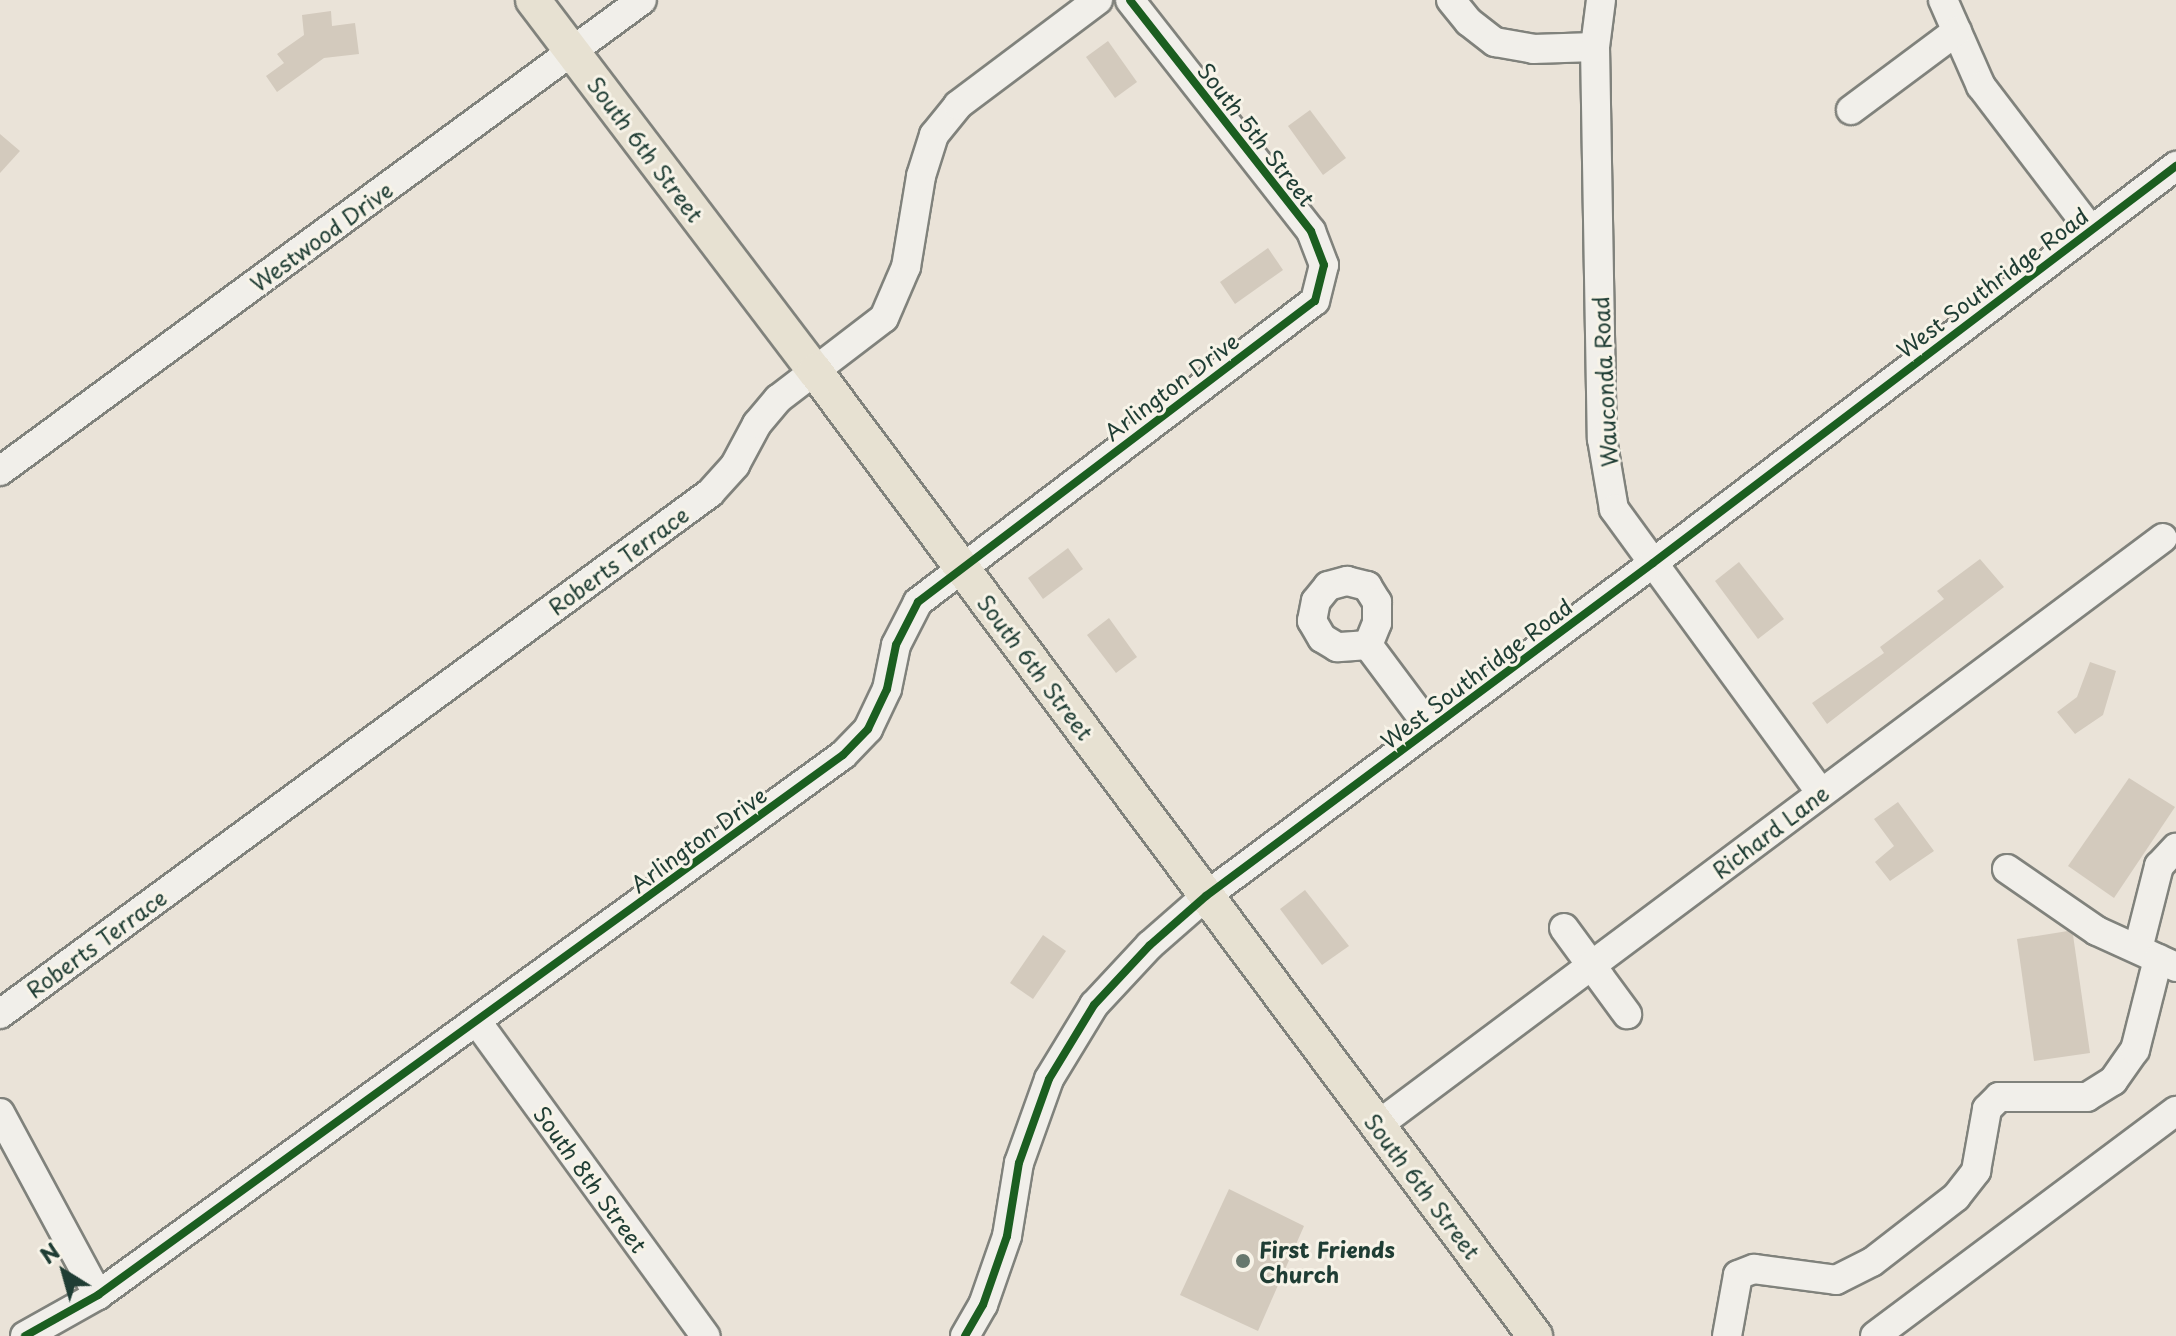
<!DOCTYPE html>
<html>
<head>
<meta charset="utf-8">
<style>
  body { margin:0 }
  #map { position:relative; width:2176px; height:1336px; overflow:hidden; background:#eae3d8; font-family:"Playpen Sans",sans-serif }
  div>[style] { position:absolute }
  .building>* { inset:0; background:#d3cabd }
  .roads { filter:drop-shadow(2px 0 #80827c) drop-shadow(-2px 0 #80827c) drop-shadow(0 2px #80827c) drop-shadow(0 -2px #80827c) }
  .minor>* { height:28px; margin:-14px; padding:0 14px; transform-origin:14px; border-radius:14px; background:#f1efea }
  .major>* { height:34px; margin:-17px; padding:0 17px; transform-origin:17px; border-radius:17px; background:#e7e1d2 }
  .cycleway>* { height:8px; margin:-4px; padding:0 4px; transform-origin:4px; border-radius:4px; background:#1b5e20 }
  .dots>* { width:22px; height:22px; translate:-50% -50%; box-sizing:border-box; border:4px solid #f7f3e8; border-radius:50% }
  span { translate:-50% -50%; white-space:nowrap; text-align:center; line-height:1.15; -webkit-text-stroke:6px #f7f3e8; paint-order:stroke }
  .street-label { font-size:22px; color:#1f3d34 }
  .poi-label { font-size:22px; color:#1f3d34; font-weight:700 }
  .left { translate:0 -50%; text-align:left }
  .north { position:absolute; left:24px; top:1232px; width:80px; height:80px; -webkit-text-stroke:6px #f7f3e8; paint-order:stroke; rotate:323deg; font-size:22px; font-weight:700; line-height:32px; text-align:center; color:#1f3d34 }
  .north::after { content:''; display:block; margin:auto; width:28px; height:36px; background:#1f3d34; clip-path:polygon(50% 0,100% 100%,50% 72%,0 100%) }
</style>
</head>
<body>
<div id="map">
  <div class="building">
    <div style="clip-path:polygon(331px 11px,332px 26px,355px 23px,359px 54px,324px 58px,277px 92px,266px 76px,284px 63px,277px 54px,304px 35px,302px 15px)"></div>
    <div style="clip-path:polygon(1108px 41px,1137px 82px,1115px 98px,1086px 57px)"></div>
    <div style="clip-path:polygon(1310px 110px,1346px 158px,1323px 175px,1288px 126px)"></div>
    <div style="clip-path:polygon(0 134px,20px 151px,0 173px)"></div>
    <div style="clip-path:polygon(1268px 248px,1283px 270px,1235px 304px,1220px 282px)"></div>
    <div style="clip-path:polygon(1068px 548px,1083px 569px,1043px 599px,1028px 578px)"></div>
    <div style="clip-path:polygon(1980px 559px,2004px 587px,1827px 724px,1812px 703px,1884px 653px,1880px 647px,1944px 599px,1937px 591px)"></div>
    <div style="clip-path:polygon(1739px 562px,1784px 619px,1758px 639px,1715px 581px)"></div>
    <div style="clip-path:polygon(1109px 618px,1137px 657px,1116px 673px,1087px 635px)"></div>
    <div style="clip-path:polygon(2090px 662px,2116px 671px,2103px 715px,2075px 734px,2057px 712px,2077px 697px)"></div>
    <div style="clip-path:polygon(2129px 778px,2175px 807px,2114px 898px,2068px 866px)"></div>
    <div style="clip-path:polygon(1898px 802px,1934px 851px,1890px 881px,1875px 862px,1894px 846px,1874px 819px)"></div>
    <div style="clip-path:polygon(1305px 890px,1349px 946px,1322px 965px,1280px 909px)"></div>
    <div style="clip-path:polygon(2068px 931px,2073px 935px,2090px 1053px,2034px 1061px,2017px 939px)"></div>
    <div style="clip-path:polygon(1043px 935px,1066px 951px,1033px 999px,1010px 983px)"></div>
    <div style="clip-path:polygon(1229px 1189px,1304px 1226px,1258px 1331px,1180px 1295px)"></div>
  </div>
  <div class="roads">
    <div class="minor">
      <div style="left:1451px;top:0;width:28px;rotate:51deg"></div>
      <div style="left:1469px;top:22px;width:33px;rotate:38deg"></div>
      <div style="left:1495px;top:42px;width:39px;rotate:10deg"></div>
      <div style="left:1533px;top:49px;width:62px;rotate:-1.8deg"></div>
      <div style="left:1601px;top:0;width:47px;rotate:97.3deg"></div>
      <div style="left:1595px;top:47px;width:392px;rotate:89deg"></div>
      <div style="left:1602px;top:439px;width:71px;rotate:80.3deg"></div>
      <div style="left:1614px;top:509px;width:351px;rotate:53.9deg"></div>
      <div style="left:1943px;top:0;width:94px;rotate:66.2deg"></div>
      <div style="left:1981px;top:86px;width:180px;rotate:52.7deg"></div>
      <div style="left:1851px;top:110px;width:132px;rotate:-36.7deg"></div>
      <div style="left:0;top:471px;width:796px;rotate:-36.27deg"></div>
      <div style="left:1368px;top:645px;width:31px;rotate:176deg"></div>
      <div style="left:1337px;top:647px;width:17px;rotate:-149deg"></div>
      <div style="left:1322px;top:638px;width:20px;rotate:-120deg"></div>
      <div style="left:1312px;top:621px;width:20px;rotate:-79deg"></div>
      <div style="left:1316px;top:601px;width:19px;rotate:-51deg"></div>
      <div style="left:1328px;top:586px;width:20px;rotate:-15deg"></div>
      <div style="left:1347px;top:581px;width:21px;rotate:14deg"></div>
      <div style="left:1367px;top:586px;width:19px;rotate:58deg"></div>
      <div style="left:1377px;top:602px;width:21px;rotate:90deg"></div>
      <div style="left:1377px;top:623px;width:24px;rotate:112deg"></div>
      <div style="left:1368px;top:645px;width:104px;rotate:53.2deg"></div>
      <div style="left:2007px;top:869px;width:109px;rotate:34.6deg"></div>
      <div style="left:2097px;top:931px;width:87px;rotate:24.5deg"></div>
      <div style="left:1564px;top:928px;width:107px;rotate:53.8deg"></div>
      <div style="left:2138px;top:949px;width:86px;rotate:-75.8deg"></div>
      <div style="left:2159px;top:866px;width:25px;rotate:-47deg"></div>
      <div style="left:0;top:1014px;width:881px;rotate:-36.27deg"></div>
      <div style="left:710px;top:493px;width:38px;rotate:-48deg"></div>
      <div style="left:735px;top:465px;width:47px;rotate:-61.8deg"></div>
      <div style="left:757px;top:424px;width:33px;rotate:-50deg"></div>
      <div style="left:778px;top:399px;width:133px;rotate:-37.4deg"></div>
      <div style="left:884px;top:318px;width:56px;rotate:-66.7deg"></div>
      <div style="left:906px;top:267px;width:92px;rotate:-80.6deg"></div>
      <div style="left:921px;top:176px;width:43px;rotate:-72.4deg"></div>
      <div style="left:934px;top:135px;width:38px;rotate:-51deg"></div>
      <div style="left:958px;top:105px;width:175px;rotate:-36.9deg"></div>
      <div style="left:478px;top:1023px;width:387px;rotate:54deg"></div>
      <div style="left:0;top:1113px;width:207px;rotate:61.7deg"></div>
      <div style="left:1378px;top:1125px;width:980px;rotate:-36.79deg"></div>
      <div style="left:25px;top:1336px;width:84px;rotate:-29.3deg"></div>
      <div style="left:98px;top:1295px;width:920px;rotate:-35.94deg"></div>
      <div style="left:843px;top:755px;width:36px;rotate:-46deg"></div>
      <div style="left:868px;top:729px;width:44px;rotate:-64.6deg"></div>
      <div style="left:887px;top:689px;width:45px;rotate:-78.4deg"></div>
      <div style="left:896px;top:645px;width:48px;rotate:-62.9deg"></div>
      <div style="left:918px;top:602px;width:498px;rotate:-37.2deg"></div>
      <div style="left:1315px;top:301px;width:37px;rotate:-76deg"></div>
      <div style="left:1324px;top:265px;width:36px;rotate:-111deg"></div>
      <div style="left:1311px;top:231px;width:293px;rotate:-128.1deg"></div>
      <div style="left:965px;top:1336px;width:36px;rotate:-60deg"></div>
      <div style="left:983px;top:1305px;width:73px;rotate:-70.8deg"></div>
      <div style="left:1007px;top:1236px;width:74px;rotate:-80.7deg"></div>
      <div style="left:1019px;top:1163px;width:89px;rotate:-70.3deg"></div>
      <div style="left:1049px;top:1079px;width:87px;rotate:-58.7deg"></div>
      <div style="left:1094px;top:1005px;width:82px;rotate:-47deg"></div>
      <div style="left:1150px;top:945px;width:74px;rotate:-41.2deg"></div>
      <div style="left:1206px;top:896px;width:557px;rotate:-36.68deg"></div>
      <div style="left:1653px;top:563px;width:657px;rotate:-37.2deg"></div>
      <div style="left:1727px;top:1336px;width:62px;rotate:-79.8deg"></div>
      <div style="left:1738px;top:1275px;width:17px;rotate:-21deg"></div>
      <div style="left:1754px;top:1269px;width:83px;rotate:7.6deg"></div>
      <div style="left:1836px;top:1280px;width:40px;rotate:-26.6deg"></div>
      <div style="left:1872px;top:1262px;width:106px;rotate:-37.7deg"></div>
      <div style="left:1956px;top:1197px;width:33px;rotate:-52deg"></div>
      <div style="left:1976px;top:1171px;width:63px;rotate:-79.9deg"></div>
      <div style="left:1987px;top:1109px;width:17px;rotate:-45deg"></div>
      <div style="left:1999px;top:1097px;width:88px"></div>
      <div style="left:2087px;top:1097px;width:31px;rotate:-32deg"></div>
      <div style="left:2113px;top:1081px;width:38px;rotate:-55deg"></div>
      <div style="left:2135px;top:1050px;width:94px;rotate:-75.8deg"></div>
      <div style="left:1875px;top:1336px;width:376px;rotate:-36.8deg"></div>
    </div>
    <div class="major">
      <div style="left:533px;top:0;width:466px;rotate:52.8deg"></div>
      <div style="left:815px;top:371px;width:1204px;rotate:53.27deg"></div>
    </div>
  </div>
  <div class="cycleway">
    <div style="left:25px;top:1336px;width:84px;rotate:-29.3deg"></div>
    <div style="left:98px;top:1295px;width:920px;rotate:-35.94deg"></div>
    <div style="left:843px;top:755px;width:36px;rotate:-46deg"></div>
    <div style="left:868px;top:729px;width:44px;rotate:-64.6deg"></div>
    <div style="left:887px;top:689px;width:45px;rotate:-78.4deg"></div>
    <div style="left:896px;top:645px;width:48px;rotate:-62.9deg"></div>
    <div style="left:918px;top:602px;width:498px;rotate:-37.2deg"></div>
    <div style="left:1315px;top:301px;width:37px;rotate:-76deg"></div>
    <div style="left:1324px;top:265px;width:36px;rotate:-111deg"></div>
    <div style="left:1311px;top:231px;width:293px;rotate:-128.1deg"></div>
    <div style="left:965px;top:1336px;width:36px;rotate:-60deg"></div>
    <div style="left:983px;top:1305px;width:73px;rotate:-70.8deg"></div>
    <div style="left:1007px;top:1236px;width:74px;rotate:-80.7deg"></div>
    <div style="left:1019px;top:1163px;width:89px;rotate:-70.3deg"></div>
    <div style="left:1049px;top:1079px;width:87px;rotate:-58.7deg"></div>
    <div style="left:1094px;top:1005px;width:82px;rotate:-47deg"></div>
    <div style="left:1150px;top:945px;width:74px;rotate:-41.2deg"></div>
    <div style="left:1206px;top:896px;width:557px;rotate:-36.68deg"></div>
    <div style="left:1653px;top:563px;width:657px;rotate:-37.2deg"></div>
  </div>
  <div class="dots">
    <div style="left:1243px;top:1261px;background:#66776d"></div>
  </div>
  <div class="street-label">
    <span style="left:1257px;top:134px;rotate:52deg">South 5th Street</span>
    <span style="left:646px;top:149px;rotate:53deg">South 6th Street</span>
    <span style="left:321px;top:236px;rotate:-36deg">Westwood Drive</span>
    <span style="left:1992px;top:282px;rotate:-37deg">West Southridge Road</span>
    <span style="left:1604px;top:382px;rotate:-93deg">Wauconda Road</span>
    <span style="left:1171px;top:386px;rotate:-37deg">Arlington Drive</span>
    <span style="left:618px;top:560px;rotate:-36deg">Roberts Terrace</span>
    <span style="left:1036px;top:667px;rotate:53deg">South 6th Street</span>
    <span style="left:1476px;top:673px;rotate:-37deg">West Southridge Road</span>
    <span style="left:1770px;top:831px;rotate:-37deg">Richard Lane</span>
    <span style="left:698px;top:839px;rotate:-36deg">Arlington Drive</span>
    <span style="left:96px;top:943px;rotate:-36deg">Roberts Terrace</span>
    <span style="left:591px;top:1179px;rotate:54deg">South 8th Street</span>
    <span style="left:1423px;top:1186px;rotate:53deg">South 6th Street</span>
  </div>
  <div class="poi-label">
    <span class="left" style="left:1259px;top:1261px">First Friends<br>Church</span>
  </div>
  <div class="north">N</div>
</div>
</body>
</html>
